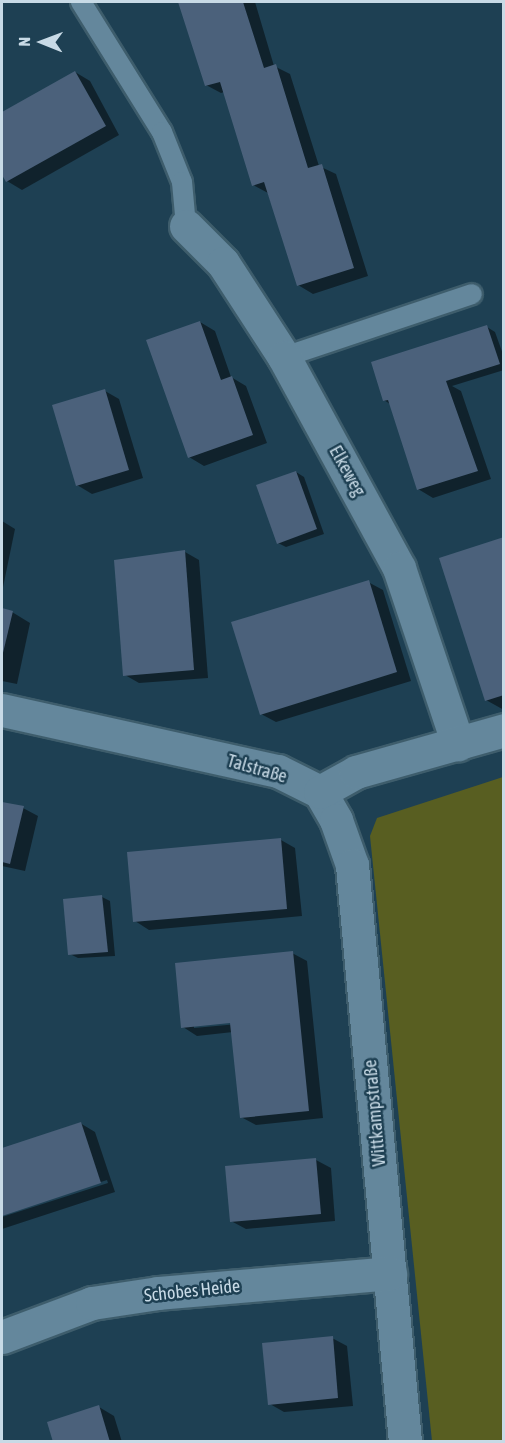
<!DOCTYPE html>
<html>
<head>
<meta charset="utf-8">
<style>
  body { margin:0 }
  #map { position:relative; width:505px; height:1443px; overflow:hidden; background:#1e4053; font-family:"Asap Condensed",sans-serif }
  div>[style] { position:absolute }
  .green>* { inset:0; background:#585e21 }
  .shadow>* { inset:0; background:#0007 }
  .building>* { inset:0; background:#4b617b }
  .roads { filter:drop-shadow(2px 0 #3e5d6c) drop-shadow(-2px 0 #3e5d6c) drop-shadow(0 2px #3e5d6c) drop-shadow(0 -2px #3e5d6c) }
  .lane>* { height:20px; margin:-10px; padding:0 10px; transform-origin:10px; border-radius:10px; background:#64879c }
  .street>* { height:33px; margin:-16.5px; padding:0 16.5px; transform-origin:16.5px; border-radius:16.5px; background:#64879c }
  span { translate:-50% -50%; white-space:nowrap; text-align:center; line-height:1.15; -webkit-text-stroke:5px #1e4053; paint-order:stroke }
  .street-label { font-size:18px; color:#c8dae6 }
  .frame { position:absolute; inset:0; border:3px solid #c8dae6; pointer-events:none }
  .north { position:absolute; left:12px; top:12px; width:60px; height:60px; -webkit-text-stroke:4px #1e4053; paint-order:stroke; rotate:271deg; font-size:16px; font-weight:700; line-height:24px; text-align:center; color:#c8dae6 }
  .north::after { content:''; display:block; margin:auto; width:21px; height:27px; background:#c8dae6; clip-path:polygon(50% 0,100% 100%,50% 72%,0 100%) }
</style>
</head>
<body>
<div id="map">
  <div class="green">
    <div style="clip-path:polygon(503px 777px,503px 1441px,432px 1441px,370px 836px,377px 818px)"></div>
  </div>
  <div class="shadow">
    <div style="clip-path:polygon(180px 2px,255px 2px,274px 66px,290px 74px,319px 166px,336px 174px,368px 276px,313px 294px,298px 285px,268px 193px,253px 185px,224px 92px,221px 93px,206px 85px)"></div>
    <div style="clip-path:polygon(75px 72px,90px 81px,119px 135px,22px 190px,7px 181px,2px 172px,2px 114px)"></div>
    <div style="clip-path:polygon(200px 322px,215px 331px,231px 377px,246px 386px,267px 443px,204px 466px,189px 457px)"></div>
    <div style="clip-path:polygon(487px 327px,495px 332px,504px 357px,504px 370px,452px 386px,461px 391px,491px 479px,433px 498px,418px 489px,390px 404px,384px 400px)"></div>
    <div style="clip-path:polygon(105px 391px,119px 399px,143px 478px,92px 494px,77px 485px)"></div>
    <div style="clip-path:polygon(296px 472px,304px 477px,324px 534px,286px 547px,278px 543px)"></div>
    <div style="clip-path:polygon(2px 521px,15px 529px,2px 592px)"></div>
    <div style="clip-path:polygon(504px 538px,504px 710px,486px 700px)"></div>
    <div style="clip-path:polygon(185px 552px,199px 560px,208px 678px,139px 683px,125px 675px)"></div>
    <div style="clip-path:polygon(368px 582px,383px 590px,411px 681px,276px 722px,261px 714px)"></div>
    <div style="clip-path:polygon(2px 610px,12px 612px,30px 623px,17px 684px,2px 681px)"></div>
    <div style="clip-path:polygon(2px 803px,23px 808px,38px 816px,25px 871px,2px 866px)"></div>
    <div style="clip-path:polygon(281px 840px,295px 848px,302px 916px,149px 930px,135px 921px)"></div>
    <div style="clip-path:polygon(102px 897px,110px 901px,115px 956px,78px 958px,70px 954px)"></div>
    <div style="clip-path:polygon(evenodd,292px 953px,307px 961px,323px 1118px,256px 1125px,241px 1117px,233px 1032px,197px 1036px,183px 1027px,292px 953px,238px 1021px,238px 1024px,194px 1028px,194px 1025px,238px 1021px)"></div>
    <div style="clip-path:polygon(80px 1123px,95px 1132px,115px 1192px,2px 1229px,2px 1217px,108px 1183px,107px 1180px,2px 1214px,2px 1149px)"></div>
    <div style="clip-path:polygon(316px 1160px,331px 1168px,335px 1221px,246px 1229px,231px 1221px)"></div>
    <div style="clip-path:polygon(332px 1338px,347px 1346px,353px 1406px,284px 1412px,270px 1404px)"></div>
    <div style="clip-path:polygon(99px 1407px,114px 1416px,122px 1442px,54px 1442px)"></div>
  </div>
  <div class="building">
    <div style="clip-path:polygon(178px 2px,243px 2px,264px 68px,276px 64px,308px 168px,322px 164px,354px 268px,297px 286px,264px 182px,252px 186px,220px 82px,205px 86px)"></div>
    <div style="clip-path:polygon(75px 71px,106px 126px,6px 182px,2px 175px,2px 112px)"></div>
    <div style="clip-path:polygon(200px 321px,221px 380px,232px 376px,253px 435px,188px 458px,146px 340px)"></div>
    <div style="clip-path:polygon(487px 325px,500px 364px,446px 381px,478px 471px,417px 490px,388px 400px,383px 401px,371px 362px)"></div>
    <div style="clip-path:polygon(105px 389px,129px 470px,76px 486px,52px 405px)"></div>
    <div style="clip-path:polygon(296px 471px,317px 529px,277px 544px,256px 485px)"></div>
    <div style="clip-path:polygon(504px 537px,504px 695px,485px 701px,439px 558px)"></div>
    <div style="clip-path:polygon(185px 550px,194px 670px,123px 676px,114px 560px)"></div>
    <div style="clip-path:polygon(369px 580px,397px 672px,260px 715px,231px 622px)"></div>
    <div style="clip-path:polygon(2px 608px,13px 611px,2px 657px)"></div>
    <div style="clip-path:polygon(2px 802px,24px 806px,10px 864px,2px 862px)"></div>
    <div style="clip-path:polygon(281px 838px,287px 909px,133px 922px,127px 852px)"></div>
    <div style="clip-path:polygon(102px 895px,108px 952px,68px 955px,63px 899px)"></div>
    <div style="clip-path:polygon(293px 951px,309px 1111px,240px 1118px,230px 1023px,181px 1028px,175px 963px)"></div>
    <div style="clip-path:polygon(81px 1122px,101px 1183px,2px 1216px,2px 1148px)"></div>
    <div style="clip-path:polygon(316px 1158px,321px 1214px,230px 1222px,225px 1166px)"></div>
    <div style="clip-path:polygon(333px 1336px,338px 1398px,268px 1405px,262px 1343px)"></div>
    <div style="clip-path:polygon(99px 1405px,110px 1442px,53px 1442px,47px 1422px)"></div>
  </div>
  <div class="roads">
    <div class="lane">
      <div style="left:81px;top:2px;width:153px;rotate:58.1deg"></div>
      <div style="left:162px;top:132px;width:54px;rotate:68.2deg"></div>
      <div style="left:182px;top:182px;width:44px;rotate:84.8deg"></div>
      <div style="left:284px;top:357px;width:198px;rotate:-18.5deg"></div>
    </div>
    <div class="street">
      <div style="left:186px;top:226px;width:52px;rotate:45deg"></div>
      <div style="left:223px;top:263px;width:112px;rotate:57deg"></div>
      <div style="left:284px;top:357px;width:240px;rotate:61.4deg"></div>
      <div style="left:399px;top:568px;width:186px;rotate:71.5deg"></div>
      <div style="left:2px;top:710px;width:283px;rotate:12.5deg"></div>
      <div style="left:278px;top:771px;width:47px;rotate:26.6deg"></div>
      <div style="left:320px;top:792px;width:32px;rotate:60deg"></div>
      <div style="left:336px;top:820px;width:48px;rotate:70.4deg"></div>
      <div style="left:352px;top:865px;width:579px;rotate:84.75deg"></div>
      <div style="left:320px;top:792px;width:41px;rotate:-29.1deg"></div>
      <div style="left:356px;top:772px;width:154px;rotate:-15.8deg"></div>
      <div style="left:2px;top:1337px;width:96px;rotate:-20.7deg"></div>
      <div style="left:92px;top:1303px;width:67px;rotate:-8.6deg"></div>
      <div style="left:158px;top:1293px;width:233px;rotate:-4.9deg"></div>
    </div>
  </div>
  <div class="street-label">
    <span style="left:347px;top:471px;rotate:61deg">Elkeweg</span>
    <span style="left:257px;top:769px;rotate:16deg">Talstraße</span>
    <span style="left:375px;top:1113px;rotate:-95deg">Wittkampstraße</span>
    <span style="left:192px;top:1291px;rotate:-6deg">Schobes Heide</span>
  </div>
  <div class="frame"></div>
  <div class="north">N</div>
</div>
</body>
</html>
